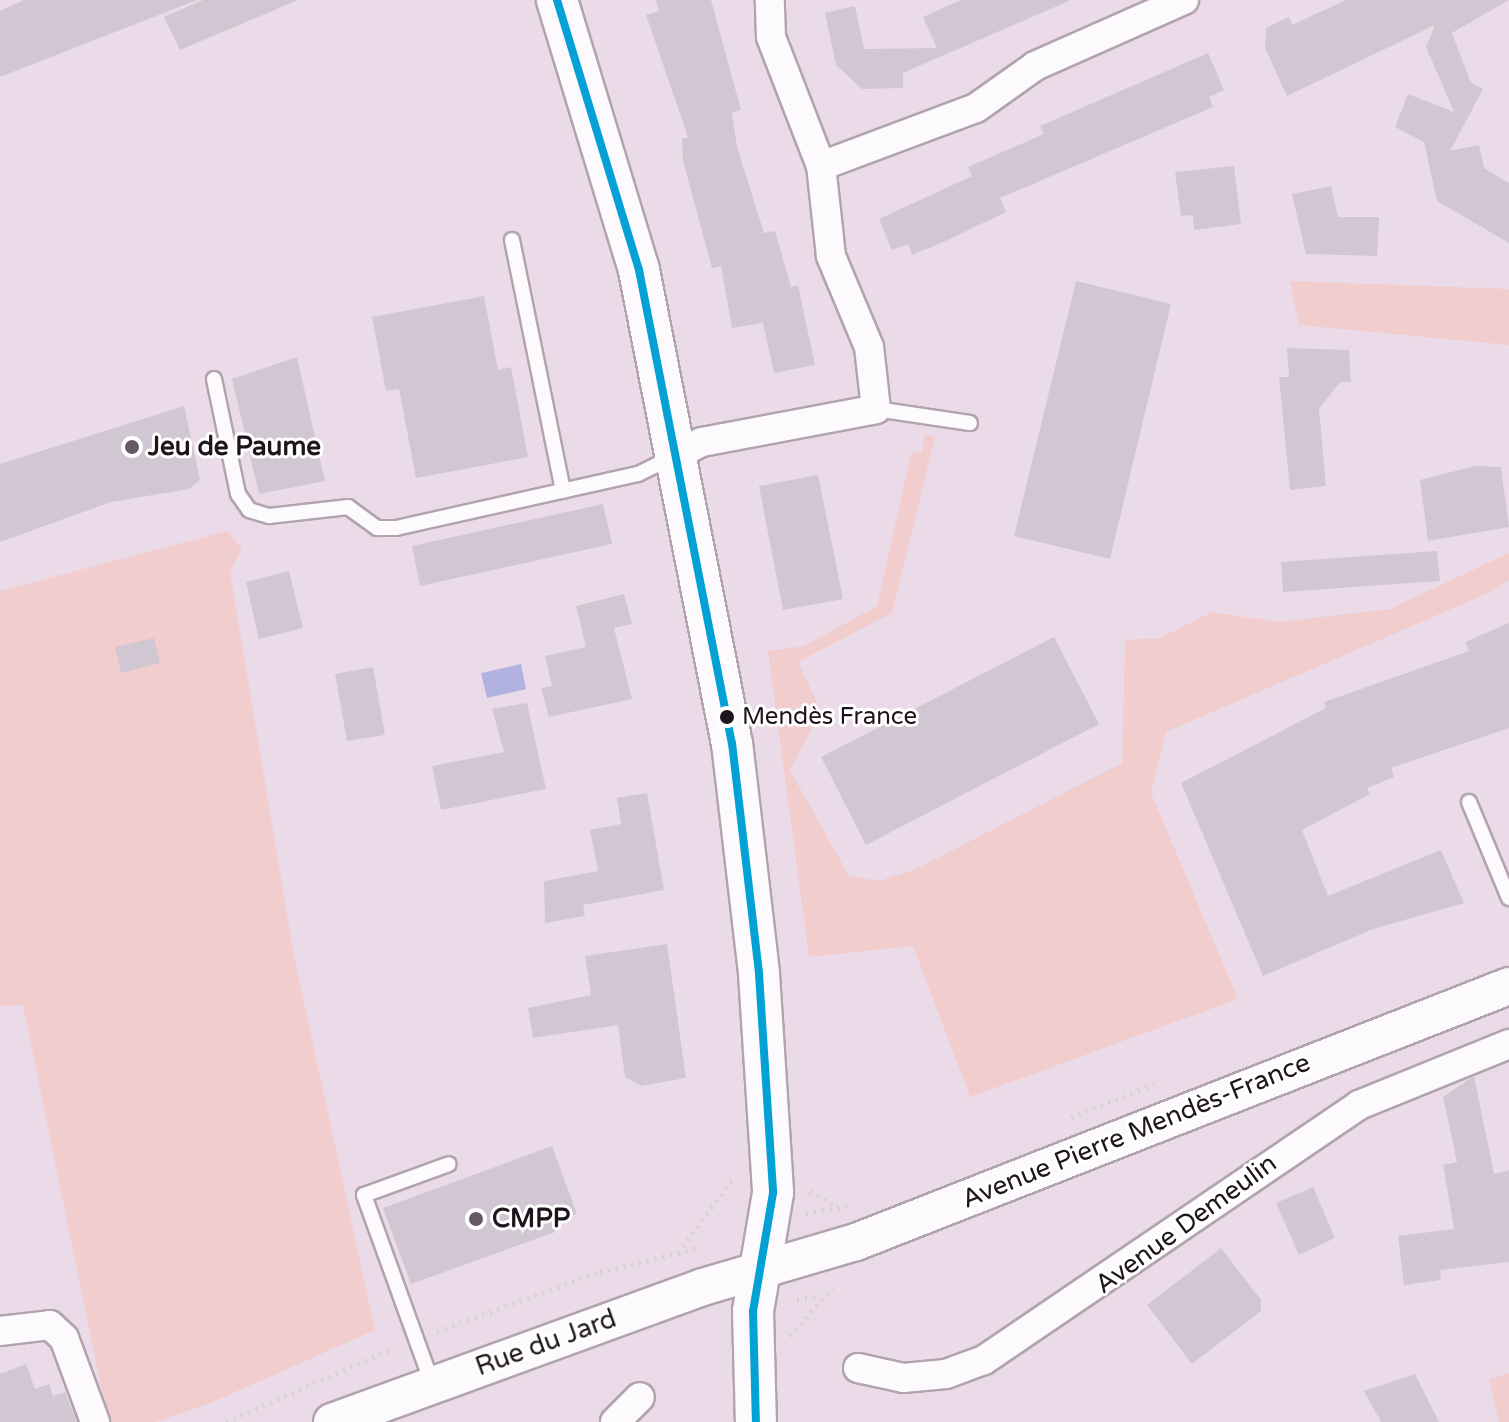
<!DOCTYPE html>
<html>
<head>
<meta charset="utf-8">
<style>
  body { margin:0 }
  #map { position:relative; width:1509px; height:1422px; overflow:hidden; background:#ebdbe8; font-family:"Varela Round",sans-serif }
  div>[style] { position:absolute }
  .green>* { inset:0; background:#f2cdce }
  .water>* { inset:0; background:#b1b2e0 }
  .building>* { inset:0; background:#d1c7d2 }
  .path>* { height:5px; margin-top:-2.5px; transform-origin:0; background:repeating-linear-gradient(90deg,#d6d2d5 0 2px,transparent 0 8px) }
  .roads { filter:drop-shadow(2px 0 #b1a4ae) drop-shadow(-2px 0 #b1a4ae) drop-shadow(0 2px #b1a4ae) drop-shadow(0 -2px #b1a4ae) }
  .service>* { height:14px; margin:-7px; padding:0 7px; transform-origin:7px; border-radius:7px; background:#fcfafc }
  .minor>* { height:28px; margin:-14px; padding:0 14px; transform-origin:14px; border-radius:14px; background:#fcfafc }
  .tertiary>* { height:36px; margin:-18px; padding:0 18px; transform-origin:18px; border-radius:18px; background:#fcfafc }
  .secondary>* { height:40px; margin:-20px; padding:0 20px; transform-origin:20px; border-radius:20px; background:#fcfafc }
  .bus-1>* { height:8px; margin:-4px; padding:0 4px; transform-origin:4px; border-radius:4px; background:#03a1d6 }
  .dots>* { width:22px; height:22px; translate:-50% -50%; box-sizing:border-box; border:4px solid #fff; border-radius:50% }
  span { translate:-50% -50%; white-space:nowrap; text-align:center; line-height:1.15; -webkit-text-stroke:6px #fff; paint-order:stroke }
  .bus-label { font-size:24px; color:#1d141c }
  .left { translate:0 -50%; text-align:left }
  .poi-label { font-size:26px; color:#1d141c; font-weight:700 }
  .street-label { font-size:26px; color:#1d141c }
</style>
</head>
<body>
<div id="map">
  <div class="green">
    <div style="clip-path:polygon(1290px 281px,1509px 289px,1509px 345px,1299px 325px)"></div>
    <div style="clip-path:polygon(925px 434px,935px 437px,892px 613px,798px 662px,821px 711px,790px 770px,849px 876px,879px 881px,916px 869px,1122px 763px,1125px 640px,1160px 638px,1212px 612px,1279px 622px,1390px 609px,1509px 553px,1509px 580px,1493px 591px,1166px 732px,1151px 793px,1238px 999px,970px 1097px,913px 946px,809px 957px,768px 651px,804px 646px,877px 606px,911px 454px,922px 451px)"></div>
    <div style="clip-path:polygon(227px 531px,242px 548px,230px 572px,294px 956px,375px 1330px,206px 1405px,156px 1422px,108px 1422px,23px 1005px,0 1006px,0 591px)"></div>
    <div style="clip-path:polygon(1509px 1373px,1509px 1422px,1499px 1422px,1489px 1380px)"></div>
  </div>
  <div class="water">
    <div style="clip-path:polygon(521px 664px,526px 689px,487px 698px,481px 673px)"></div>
  </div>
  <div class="building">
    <div style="clip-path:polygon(24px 0,197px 0,0 77px,0 11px)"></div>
    <div style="clip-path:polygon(203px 0,298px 0,180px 50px,164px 17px)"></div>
    <div style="clip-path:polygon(656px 0,711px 0,741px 110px,732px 113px,737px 147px,764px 233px,775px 231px,791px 287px,798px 285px,815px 365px,774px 373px,763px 323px,732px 328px,721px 266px,712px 268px,683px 161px,682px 139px,688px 137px,646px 15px,659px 11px)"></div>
    <div style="clip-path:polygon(961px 0,1071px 0,903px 73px,903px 88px,862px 89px,836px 65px,825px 13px,855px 6px,864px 49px,937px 48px,923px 17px)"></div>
    <div style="clip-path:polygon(1346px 0,1509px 0,1452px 33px,1471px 83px,1483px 89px,1450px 151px,1479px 145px,1484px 168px,1509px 183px,1509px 243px,1437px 201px,1424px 142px,1395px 127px,1408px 94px,1454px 112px,1426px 47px,1435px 25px,1287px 96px,1265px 48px,1266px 28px,1289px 17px,1292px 25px)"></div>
    <div style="clip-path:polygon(1208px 53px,1224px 90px,1209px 97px,1213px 107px,1000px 198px,1006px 212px,948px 240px,912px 255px,908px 244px,892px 250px,879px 219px,972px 176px,968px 167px,1044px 134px,1040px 126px)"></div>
    <div style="clip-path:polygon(1234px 166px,1241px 224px,1194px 230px,1193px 215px,1181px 216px,1175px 172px)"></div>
    <div style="clip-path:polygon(1331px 186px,1338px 217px,1379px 217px,1377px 256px,1306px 254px,1292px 194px)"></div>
    <div style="clip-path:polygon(1076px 281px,1171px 304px,1110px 559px,1014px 536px)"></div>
    <div style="clip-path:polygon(484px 296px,498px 370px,511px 367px,528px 457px,416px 478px,399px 389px,386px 391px,372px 317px)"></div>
    <div style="clip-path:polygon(1287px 348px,1349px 350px,1351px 382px,1340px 382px,1319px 409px,1326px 486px,1290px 490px,1279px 377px,1289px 377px)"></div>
    <div style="clip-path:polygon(297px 357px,325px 481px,259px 494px,232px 379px)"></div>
    <div style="clip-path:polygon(184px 406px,200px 480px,189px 489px,111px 502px,0 542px,0 464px)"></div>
    <div style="clip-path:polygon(1475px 466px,1501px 467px,1509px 527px,1428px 541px,1420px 480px)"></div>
    <div style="clip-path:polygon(818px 475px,843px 599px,783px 610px,759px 486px)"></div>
    <div style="clip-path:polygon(603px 504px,612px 544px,420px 586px,412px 546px)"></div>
    <div style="clip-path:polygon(1437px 551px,1440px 581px,1283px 592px,1281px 562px)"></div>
    <div style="clip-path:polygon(289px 571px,303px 628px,259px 639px,246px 582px)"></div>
    <div style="clip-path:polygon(624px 594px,632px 624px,614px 628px,632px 699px,549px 717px,541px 688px,552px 686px,545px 656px,586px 647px,576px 606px)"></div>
    <div style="clip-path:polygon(1509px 623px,1509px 728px,1391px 768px,1394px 777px,1367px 788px,1370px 794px,1302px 830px,1328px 896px,1441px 850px,1464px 903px,1373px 929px,1263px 976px,1181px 783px,1326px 708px,1324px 702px,1469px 651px,1465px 642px)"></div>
    <div style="clip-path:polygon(1054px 637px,1099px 724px,866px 845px,821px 757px)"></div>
    <div style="clip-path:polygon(154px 638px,160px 663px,121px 673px,115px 647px)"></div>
    <div style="clip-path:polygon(373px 667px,385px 735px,347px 741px,335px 674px)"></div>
    <div style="clip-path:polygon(527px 703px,546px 789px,441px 810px,432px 766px,504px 752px,492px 709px)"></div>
    <div style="clip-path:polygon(647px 793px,664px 890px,583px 905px,585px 916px,545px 923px,544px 881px,598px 871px,590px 830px,621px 824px,617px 798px)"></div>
    <div style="clip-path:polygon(667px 944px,686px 1078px,641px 1086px,625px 1077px,618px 1025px,533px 1038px,528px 1008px,591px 995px,585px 956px)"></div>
    <div style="clip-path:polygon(1474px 1076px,1494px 1174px,1509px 1170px,1509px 1262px,1440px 1270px,1441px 1280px,1404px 1285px,1398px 1236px,1454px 1229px,1443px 1165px,1457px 1162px,1443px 1097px)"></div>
    <div style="clip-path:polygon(552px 1146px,577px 1214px,552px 1223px,555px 1232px,411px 1284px,383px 1208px)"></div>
    <div style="clip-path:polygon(1313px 1187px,1335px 1238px,1299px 1255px,1276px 1203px)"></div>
    <div style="clip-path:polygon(1221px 1248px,1261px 1300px,1261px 1311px,1192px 1364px,1147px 1305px)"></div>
    <div style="clip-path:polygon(26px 1364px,35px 1389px,49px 1384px,53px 1396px,65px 1392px,77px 1422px,0 1422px,0 1374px)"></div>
    <div style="clip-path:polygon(1415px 1374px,1439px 1422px,1381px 1422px,1364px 1391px)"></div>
  </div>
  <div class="path">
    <div style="left:1071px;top:1117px;width:90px;rotate:-21.4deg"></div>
    <div style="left:810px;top:1191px;width:26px;rotate:31deg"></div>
    <div style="left:806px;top:1213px;width:42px;rotate:-9.7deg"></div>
    <div style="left:678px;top:1253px;width:96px;rotate:-53.5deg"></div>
    <div style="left:797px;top:1299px;width:25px;rotate:-9deg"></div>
    <div style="left:437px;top:1331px;width:173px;rotate:-19.9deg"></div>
    <div style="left:600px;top:1272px;width:105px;rotate:-13.8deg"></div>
    <div style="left:790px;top:1336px;width:65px;rotate:-48.7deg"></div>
    <div style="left:226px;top:1422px;width:184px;rotate:-23.8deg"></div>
  </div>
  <div class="roads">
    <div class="service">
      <div style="left:512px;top:240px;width:256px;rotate:78.5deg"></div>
      <div style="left:214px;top:379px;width:117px;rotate:78.2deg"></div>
      <div style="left:238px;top:494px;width:19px;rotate:55deg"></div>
      <div style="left:249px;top:510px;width:21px;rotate:17deg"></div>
      <div style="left:269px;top:516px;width:80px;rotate:-6.5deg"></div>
      <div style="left:348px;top:507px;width:36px;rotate:36deg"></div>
      <div style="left:377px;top:528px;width:19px"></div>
      <div style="left:396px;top:528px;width:248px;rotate:-12.6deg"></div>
      <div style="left:638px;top:474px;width:39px;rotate:-26deg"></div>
      <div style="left:876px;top:409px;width:95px;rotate:8.5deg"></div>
      <div style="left:1469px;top:802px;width:104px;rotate:67.4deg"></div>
      <div style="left:432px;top:1383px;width:200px;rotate:-109.9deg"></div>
      <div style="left:364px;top:1195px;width:90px;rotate:-20deg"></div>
    </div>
    <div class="minor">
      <div style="left:821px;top:166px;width:165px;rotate:-20.5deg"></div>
      <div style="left:976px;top:108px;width:72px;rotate:-35.4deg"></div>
      <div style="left:1035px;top:66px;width:163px;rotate:-23.9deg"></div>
      <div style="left:678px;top:454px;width:27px;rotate:-27deg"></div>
      <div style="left:702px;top:442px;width:177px;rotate:-10.7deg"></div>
      <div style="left:876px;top:409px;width:62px;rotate:-96.4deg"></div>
      <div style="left:869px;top:347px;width:99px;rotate:-112.7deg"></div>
      <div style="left:831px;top:256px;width:91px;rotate:-96.3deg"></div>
      <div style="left:821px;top:166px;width:138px;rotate:-111.2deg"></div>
      <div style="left:771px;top:37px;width:37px;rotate:-92deg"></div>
      <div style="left:0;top:1331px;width:50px;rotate:-6.8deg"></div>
      <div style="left:50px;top:1325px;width:19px;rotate:43deg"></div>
      <div style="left:64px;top:1338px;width:90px;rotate:69.7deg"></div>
      <div style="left:858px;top:1368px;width:46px;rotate:12.5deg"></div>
      <div style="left:903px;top:1378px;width:43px;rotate:-5.3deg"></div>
      <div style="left:946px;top:1374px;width:40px;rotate:-20.2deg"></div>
      <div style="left:984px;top:1360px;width:453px;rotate:-34.2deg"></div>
      <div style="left:1359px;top:1105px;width:162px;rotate:-22.1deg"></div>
      <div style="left:615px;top:1422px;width:35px;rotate:-45deg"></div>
    </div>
    <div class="tertiary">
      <div style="left:332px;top:1422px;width:395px;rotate:-20deg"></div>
      <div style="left:703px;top:1287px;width:159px;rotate:-16.4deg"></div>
      <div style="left:856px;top:1242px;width:701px;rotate:-21.41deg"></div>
    </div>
    <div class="secondary">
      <div style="left:557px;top:0;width:282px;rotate:73.1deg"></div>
      <div style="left:639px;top:270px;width:482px;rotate:78.9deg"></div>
      <div style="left:732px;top:743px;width:233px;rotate:83.3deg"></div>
      <div style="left:759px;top:974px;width:219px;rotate:86.3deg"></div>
      <div style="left:773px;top:1193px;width:120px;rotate:99.6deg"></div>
      <div style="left:753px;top:1311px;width:111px;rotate:88.5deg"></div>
    </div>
  </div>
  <div class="bus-1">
    <div style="left:557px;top:0;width:282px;rotate:73.1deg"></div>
    <div style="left:639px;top:270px;width:482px;rotate:78.9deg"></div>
    <div style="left:732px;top:743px;width:233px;rotate:83.3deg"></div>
    <div style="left:759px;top:974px;width:219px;rotate:86.3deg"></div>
    <div style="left:773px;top:1193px;width:120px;rotate:99.6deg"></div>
    <div style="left:753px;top:1311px;width:111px;rotate:88.5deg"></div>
  </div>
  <div class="dots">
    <div style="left:132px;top:447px;background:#655a63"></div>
    <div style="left:727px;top:717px;background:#1d141c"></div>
    <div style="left:476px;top:1219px;background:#655a63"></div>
  </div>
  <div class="bus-label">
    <span class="left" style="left:742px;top:717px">Mendès France</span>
  </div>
  <div class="poi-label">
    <span class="left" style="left:148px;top:447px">Jeu de Paume</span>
    <span class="left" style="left:492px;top:1219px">CMPP</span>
  </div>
  <div class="street-label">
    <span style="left:1136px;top:1131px;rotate:-22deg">Avenue Pierre Mendès-France</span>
    <span style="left:1186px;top:1224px;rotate:-36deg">Avenue Demeulin</span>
    <span style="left:546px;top:1343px;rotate:-20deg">Rue du Jard</span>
  </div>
</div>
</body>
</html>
